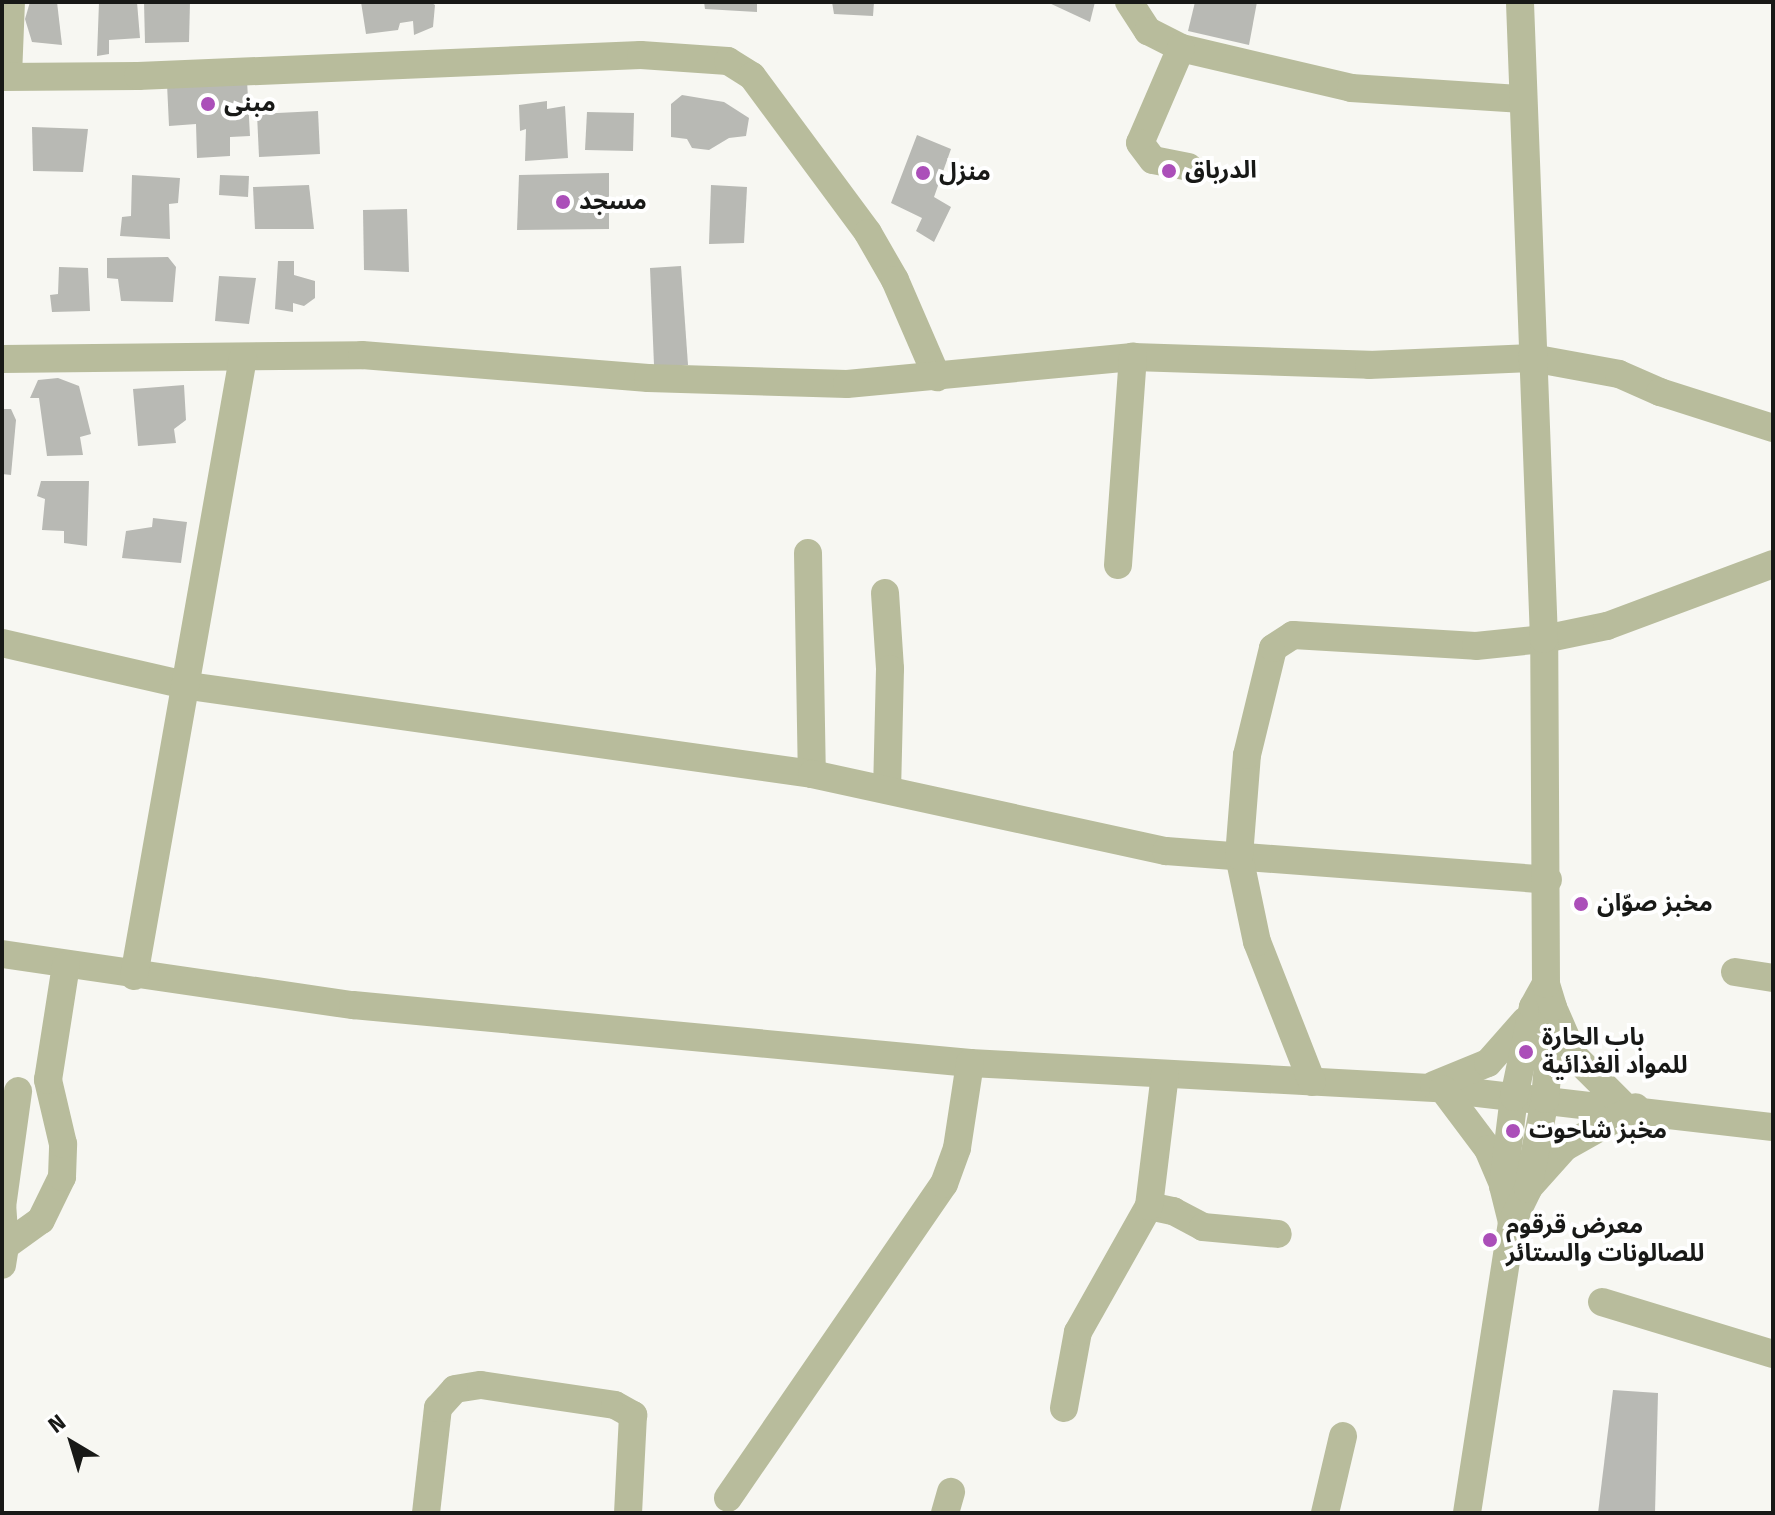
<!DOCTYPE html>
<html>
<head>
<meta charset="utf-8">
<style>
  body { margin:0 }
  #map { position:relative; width:1775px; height:1515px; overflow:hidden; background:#f7f7f2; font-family:"Fira Sans","Noto Sans Arabic",sans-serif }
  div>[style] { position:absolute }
  .building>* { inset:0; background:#b8b9b4 }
  .minor>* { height:28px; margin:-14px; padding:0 14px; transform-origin:14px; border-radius:14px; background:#b8bc9c }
  .dots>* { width:22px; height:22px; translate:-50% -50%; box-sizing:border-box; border:4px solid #fff; border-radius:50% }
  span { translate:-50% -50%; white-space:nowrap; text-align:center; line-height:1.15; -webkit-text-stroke:8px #fff; paint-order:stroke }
  .poi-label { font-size:24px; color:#181917; font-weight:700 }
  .left { translate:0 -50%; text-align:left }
  .frame { position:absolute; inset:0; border:4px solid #181917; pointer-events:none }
  .north { position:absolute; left:32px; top:1403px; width:80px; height:80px; -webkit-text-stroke:6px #fff; paint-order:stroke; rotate:322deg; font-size:22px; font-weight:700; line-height:32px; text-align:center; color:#181917 }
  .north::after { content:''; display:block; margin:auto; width:28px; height:36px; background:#181917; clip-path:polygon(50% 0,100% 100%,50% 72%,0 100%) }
</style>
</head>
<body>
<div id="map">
  <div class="building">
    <div style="clip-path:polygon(30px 2px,57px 2px,62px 45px,32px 42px,25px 19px)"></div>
    <div style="clip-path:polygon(99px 2px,137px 2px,140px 38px,109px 40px,109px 54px,97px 56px)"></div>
    <div style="clip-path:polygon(144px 2px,190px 2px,189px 42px,145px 43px)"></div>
    <div style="clip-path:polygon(361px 2px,430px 2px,435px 5px,433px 27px,414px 35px,413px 21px,400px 23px,398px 30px,366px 34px)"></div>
    <div style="clip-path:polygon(704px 2px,757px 2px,757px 12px,705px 9px)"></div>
    <div style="clip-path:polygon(832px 2px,874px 2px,873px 16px,834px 14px)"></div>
    <div style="clip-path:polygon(1047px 2px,1095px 2px,1090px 22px)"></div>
    <div style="clip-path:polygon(1195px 2px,1257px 2px,1249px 45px,1188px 31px)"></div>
    <div style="clip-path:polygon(247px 80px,250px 136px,230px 137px,230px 156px,197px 158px,196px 124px,169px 126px,167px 84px)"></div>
    <div style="clip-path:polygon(682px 95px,724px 102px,749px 118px,746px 136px,729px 138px,709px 150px,692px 148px,687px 139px,671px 137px,671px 104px)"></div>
    <div style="clip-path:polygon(547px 101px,547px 109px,565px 106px,568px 158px,525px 161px,526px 129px,520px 131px,519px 105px)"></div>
    <div style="clip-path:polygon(318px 111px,320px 154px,259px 157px,257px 114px)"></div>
    <div style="clip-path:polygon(587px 112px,634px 113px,633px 151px,585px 150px)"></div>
    <div style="clip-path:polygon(32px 127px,88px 129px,83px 172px,33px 171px)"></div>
    <div style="clip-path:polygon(917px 135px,951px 149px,934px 197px,951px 207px,934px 242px,916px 231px,922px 218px,891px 203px)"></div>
    <div style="clip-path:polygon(609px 173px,609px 229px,517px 230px,519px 175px)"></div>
    <div style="clip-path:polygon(132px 175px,180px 178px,178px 203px,169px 204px,170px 239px,120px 236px,122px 217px,131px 216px)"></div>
    <div style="clip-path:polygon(220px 175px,249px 176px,248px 197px,219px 195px)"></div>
    <div style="clip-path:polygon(309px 185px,314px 229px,255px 229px,253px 187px)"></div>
    <div style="clip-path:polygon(711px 185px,747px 187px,744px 243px,709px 244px)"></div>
    <div style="clip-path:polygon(407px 209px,409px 272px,364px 270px,363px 210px)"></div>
    <div style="clip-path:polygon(168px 257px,176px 267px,173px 302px,121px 301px,118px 279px,107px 278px,107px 258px)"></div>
    <div style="clip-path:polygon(278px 261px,294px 261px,294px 275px,315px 281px,315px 298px,304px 306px,293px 303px,293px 312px,275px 309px)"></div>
    <div style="clip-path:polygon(681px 266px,688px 365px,654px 365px,650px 268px)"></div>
    <div style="clip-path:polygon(59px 267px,88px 268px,90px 311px,52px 312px,50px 295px,58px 294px)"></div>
    <div style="clip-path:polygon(219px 276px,256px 278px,249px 324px,215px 321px)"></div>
    <div style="clip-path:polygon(58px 378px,79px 386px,91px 434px,80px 437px,83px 455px,47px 456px,39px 398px,30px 398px,38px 380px)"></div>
    <div style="clip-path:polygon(184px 385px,186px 420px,174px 429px,176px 443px,138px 446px,133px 389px)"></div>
    <div style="clip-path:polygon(2px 409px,11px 409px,16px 420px,11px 475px,2px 474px)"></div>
    <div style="clip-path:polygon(41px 481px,89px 481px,87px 546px,64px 543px,64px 531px,42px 530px,45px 499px,37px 496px)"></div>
    <div style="clip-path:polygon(153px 518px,187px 522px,181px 563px,122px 558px,126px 531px,152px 527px)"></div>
    <div style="clip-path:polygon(1613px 1390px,1658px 1393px,1655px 1513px,1598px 1513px)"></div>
  </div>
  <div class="minor">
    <div style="left:1129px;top:2px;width:35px;rotate:57deg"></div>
    <div style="left:1148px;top:31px;width:37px;rotate:27deg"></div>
    <div style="left:1181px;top:48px;width:175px;rotate:13.2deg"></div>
    <div style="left:1351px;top:88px;width:172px;rotate:3.7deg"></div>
    <div style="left:1181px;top:48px;width:103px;rotate:113.3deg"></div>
    <div style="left:1140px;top:143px;width:21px;rotate:53deg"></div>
    <div style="left:1153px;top:160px;width:36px;rotate:11deg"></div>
    <div style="left:8px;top:76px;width:74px;rotate:-87.7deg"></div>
    <div style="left:2px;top:77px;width:136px;rotate:-0.4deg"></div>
    <div style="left:138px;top:76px;width:503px;rotate:-2.39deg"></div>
    <div style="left:641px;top:55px;width:87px;rotate:3.9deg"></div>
    <div style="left:728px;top:61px;width:28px;rotate:32deg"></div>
    <div style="left:752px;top:76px;width:195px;rotate:53.5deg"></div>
    <div style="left:868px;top:233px;width:54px;rotate:60.1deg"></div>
    <div style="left:895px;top:280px;width:106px;rotate:66.6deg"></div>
    <div style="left:2px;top:359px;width:360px;rotate:-0.6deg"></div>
    <div style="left:362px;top:355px;width:287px;rotate:4.6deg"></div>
    <div style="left:648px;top:378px;width:199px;rotate:1.7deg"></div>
    <div style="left:847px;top:384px;width:287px;rotate:-5.4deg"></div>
    <div style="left:1133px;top:357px;width:236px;rotate:1.9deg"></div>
    <div style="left:1369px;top:365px;width:163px;rotate:-2.5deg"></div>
    <div style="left:1532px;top:358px;width:88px;rotate:10.4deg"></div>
    <div style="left:1619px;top:374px;width:45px;rotate:23.7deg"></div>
    <div style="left:1660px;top:392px;width:119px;rotate:17.7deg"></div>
    <div style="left:808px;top:553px;width:221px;rotate:89deg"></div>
    <div style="left:1118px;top:565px;width:209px;rotate:-85.9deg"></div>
    <div style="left:885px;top:593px;width:76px;rotate:86.2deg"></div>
    <div style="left:890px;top:669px;width:121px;rotate:91.4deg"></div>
    <div style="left:2px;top:643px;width:192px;rotate:12.9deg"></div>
    <div style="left:189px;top:686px;width:629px;rotate:8.04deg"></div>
    <div style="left:812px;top:774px;width:362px;rotate:12.3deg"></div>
    <div style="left:1166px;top:851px;width:383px;rotate:4.3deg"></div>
    <div style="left:2px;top:954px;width:355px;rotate:8.3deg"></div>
    <div style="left:353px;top:1005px;width:620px;rotate:5.37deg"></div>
    <div style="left:970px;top:1063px;width:474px;rotate:3.1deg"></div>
    <div style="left:1443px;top:1089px;width:332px;rotate:6.6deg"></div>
    <div style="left:1735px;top:972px;width:38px;rotate:9deg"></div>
    <div style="left:134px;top:976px;width:628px;rotate:-80deg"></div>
    <div style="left:1555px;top:1012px;width:48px;rotate:66.6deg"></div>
    <div style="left:1574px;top:1056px;width:71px;rotate:45deg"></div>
    <div style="left:1312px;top:1082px;width:150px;rotate:-111.4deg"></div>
    <div style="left:1257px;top:942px;width:88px;rotate:-101.8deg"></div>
    <div style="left:1239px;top:856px;width:101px;rotate:-85.5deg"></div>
    <div style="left:1247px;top:755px;width:110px;rotate:-76.3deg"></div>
    <div style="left:1273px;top:648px;width:24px;rotate:-33deg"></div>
    <div style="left:1293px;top:635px;width:183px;rotate:3.4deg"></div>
    <div style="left:1476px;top:646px;width:68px;rotate:-5.9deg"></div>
    <div style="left:1544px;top:639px;width:64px;rotate:-11.7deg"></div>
    <div style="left:1607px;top:626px;width:177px;rotate:-20.5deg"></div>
    <div style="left:1434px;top:1085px;width:58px;rotate:-22.2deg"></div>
    <div style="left:1488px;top:1063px;width:56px;rotate:-48.6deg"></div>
    <div style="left:1443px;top:1089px;width:75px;rotate:53.1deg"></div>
    <div style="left:1488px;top:1149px;width:36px;rotate:67deg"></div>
    <div style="left:1531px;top:1185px;width:51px;rotate:-48.2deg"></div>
    <div style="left:1565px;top:1147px;width:81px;rotate:-29.4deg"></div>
    <div style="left:1149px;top:1206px;width:25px;rotate:12deg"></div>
    <div style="left:1173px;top:1211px;width:34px;rotate:28deg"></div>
    <div style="left:1203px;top:1227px;width:75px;rotate:5.3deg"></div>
    <div style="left:1512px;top:1222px;width:37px;rotate:-104deg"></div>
    <div style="left:1503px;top:1186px;width:90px;rotate:-83deg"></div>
    <div style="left:1514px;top:1097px;width:92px;rotate:-78.1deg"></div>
    <div style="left:1533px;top:1007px;width:26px;rotate:-61deg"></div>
    <div style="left:5px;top:1246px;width:39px;rotate:-94deg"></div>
    <div style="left:2px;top:1207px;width:117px;rotate:-82.1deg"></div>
    <div style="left:2px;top:1265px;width:19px;rotate:-81deg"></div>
    <div style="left:5px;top:1246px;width:44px;rotate:-35.8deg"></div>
    <div style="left:41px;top:1220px;width:48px;rotate:-64deg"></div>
    <div style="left:62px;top:1177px;width:33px;rotate:-88deg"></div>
    <div style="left:63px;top:1144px;width:66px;rotate:-103.2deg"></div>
    <div style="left:48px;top:1080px;width:116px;rotate:-81.1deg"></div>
    <div style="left:1602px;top:1302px;width:179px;rotate:16.9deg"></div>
    <div style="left:1064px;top:1408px;width:77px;rotate:-79.6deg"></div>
    <div style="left:1078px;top:1332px;width:145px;rotate:-60.6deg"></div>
    <div style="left:1149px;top:1206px;width:133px;rotate:-83.1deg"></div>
    <div style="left:728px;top:1498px;width:381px;rotate:-55.5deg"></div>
    <div style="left:944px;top:1184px;width:38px;rotate:-70deg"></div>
    <div style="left:957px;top:1148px;width:86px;rotate:-81.3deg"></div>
    <div style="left:426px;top:1513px;width:106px;rotate:-83.5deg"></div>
    <div style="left:438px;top:1408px;width:25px;rotate:-48deg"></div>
    <div style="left:455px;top:1389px;width:26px;rotate:-9deg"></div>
    <div style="left:481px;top:1385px;width:135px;rotate:8.5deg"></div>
    <div style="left:615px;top:1405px;width:21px;rotate:29deg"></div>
    <div style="left:633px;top:1415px;width:98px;rotate:92.9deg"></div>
    <div style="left:945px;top:1513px;width:22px;rotate:-74deg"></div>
    <div style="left:1325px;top:1513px;width:79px;rotate:-76.8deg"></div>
    <div style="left:1467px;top:1513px;width:294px;rotate:-81.2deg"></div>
    <div style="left:1512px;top:1222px;width:37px;rotate:-64deg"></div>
    <div style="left:1528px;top:1189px;width:92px;rotate:-79.3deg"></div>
    <div style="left:1545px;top:1099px;width:92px;rotate:-85deg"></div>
    <div style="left:1553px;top:1007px;width:24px;rotate:-107deg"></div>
    <div style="left:1546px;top:984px;width:345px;rotate:-90.3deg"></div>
    <div style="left:1544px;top:639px;width:637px;rotate:-92.16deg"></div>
  </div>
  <div class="dots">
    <div style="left:208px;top:104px;background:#ab4fb9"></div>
    <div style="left:1169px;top:171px;background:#ab4fb9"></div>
    <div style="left:923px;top:173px;background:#ab4fb9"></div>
    <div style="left:563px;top:202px;background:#ab4fb9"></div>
    <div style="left:1581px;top:904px;background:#ab4fb9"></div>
    <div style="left:1526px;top:1052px;background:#ab4fb9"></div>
    <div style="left:1513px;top:1131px;background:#ab4fb9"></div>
    <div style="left:1490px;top:1240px;background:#ab4fb9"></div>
  </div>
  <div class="poi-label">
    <span class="left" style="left:224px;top:104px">مبنى</span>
    <span class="left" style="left:1185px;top:171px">الدرباق</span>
    <span class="left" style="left:939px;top:173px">منزل</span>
    <span class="left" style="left:579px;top:202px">مسجد</span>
    <span class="left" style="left:1597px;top:904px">مخبز صوّان</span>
    <span class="left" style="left:1542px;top:1052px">باب الحارة<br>للمواد الغذائية</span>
    <span class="left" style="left:1529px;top:1131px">مخبز شاحوت</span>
    <span class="left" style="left:1506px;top:1240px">معرض قرقوم<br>للصالونات والستائر</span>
  </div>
  <div class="frame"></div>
  <div class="north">N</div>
</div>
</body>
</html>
